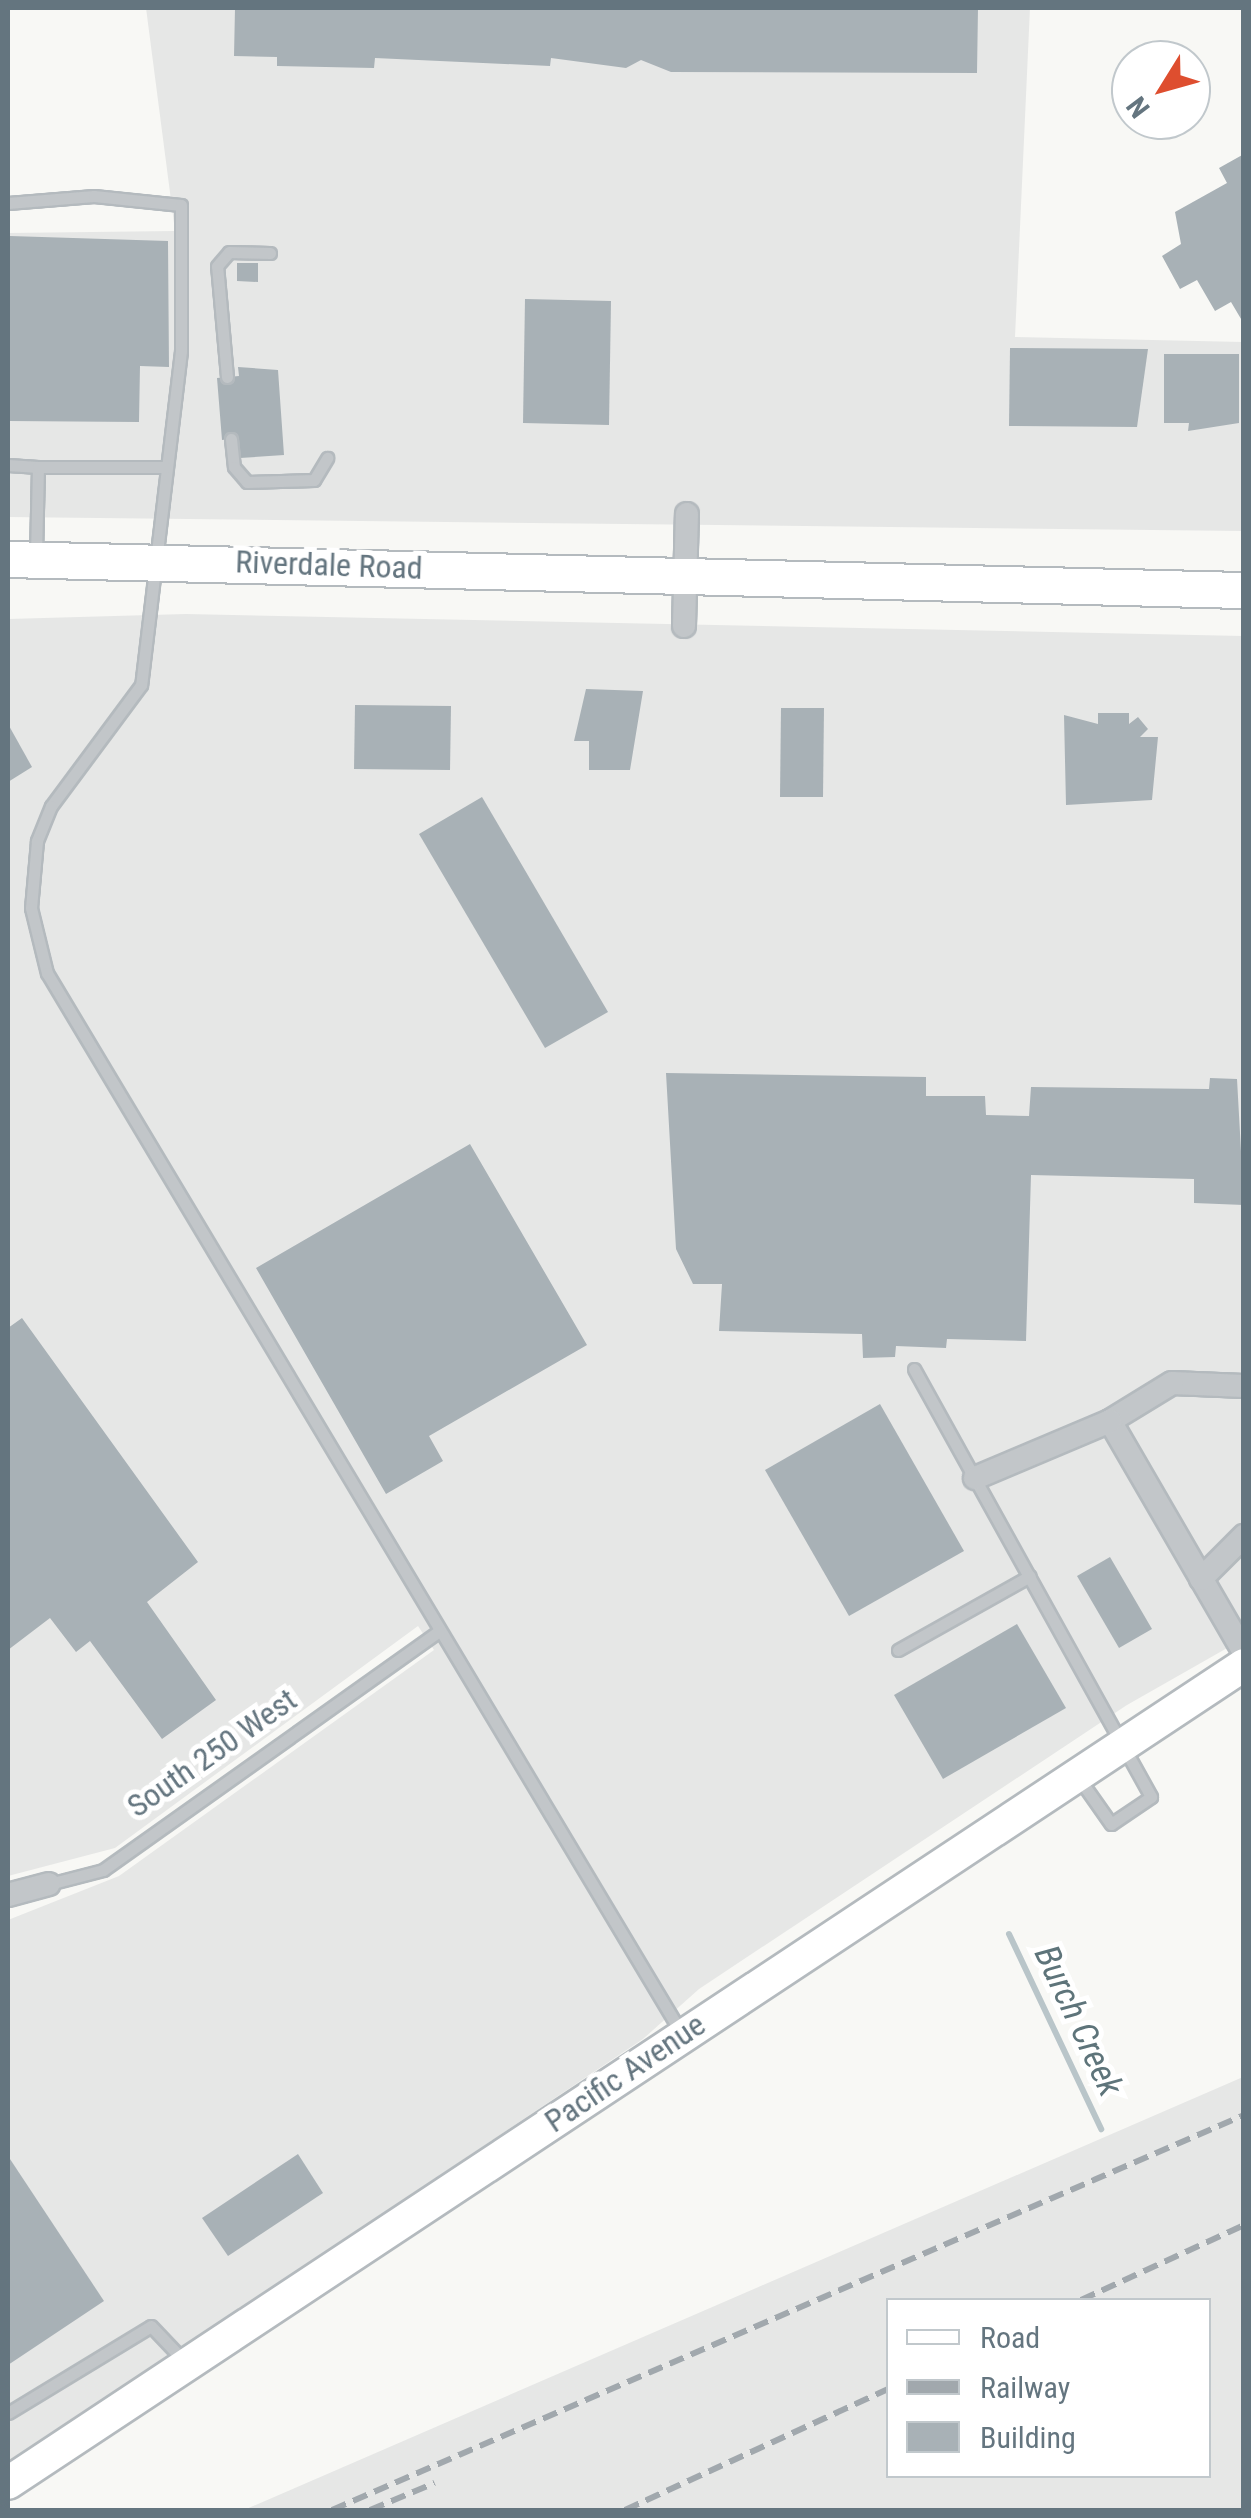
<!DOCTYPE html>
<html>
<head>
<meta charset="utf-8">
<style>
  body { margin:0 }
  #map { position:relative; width:1251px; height:2518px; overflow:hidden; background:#f8f8f5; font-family:"Roboto Condensed",sans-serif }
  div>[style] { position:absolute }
  .built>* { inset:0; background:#e6e7e6 }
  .stream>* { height:6px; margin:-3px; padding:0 3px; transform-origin:3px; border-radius:3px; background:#b9c5c9 }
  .building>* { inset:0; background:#a8b1b6 }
  .roads { filter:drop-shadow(2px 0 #b4babe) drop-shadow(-2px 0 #b4babe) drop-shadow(0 2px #b4babe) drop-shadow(0 -2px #b4babe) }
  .lane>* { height:11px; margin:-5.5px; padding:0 5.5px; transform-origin:5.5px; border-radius:5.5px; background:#c2c6c9 }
  .street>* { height:22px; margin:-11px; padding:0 11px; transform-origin:11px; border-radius:11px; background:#c2c6c9 }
  .secondary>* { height:32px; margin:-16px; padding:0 16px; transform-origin:16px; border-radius:16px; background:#fff }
  .primary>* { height:35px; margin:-17.5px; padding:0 17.5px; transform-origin:17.5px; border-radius:17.5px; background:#fff }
  .rail>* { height:6px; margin-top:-3px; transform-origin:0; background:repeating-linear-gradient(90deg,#a1a8ad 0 15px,transparent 0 23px) }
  span { translate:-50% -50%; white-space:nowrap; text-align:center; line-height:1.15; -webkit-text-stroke:10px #fff; paint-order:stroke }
  .street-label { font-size:32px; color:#64757f }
  .water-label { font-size:35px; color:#5e747a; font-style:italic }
  .frame { position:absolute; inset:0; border:10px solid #64757f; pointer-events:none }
  .legend { position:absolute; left:886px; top:2298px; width:325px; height:180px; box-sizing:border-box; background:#fff; border:2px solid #c1c8cc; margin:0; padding:12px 18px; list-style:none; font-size:30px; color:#64757f }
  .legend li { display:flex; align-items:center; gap:20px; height:50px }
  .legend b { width:50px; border:2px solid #c1c8cc }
  .north { position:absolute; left:1111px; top:40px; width:100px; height:100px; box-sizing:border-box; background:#fff; border:2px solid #c1c8cc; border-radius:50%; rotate:233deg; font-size:28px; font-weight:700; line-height:40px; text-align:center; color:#64757f }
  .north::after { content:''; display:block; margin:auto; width:35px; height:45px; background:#de4e2f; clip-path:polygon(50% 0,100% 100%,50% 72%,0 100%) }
</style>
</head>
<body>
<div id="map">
  <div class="built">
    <div style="clip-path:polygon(146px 8px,1030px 8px,1015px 337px,1243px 342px,1243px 531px,8px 517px,8px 233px,175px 231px)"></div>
    <div style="clip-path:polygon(186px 614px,1243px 636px,1243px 1639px,1127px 1705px,699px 1989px,643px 2039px,8px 2465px,8px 1920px,119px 1876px,434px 1650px,418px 1626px,115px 1848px,8px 1876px,8px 619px)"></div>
    <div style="clip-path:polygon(evenodd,1243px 2077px,1243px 2510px,244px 2510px,1243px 2077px,1208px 2300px,1208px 2476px,888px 2476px,888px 2300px,1208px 2300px)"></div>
  </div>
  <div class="stream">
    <div style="left:1009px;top:1934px;width:216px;rotate:64.7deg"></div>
  </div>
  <div class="building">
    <div style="clip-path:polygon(235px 8px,978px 8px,977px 73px,671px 72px,641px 60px,626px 68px,551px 58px,550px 66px,375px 58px,374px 68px,277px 66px,277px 57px,234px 56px)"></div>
    <div style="clip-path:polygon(1244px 154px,1244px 324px,1231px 302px,1215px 311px,1197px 280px,1180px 289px,1162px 256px,1181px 244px,1175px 212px,1227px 183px,1219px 168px)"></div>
    <div style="clip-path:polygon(10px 236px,168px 241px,169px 367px,140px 366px,139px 422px,8px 421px)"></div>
    <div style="clip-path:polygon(237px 263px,258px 263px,258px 282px,237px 281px)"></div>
    <div style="clip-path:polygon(525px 299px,611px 301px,609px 425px,523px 423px)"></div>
    <div style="clip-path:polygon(1010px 348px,1148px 349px,1137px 427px,1009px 426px)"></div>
    <div style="clip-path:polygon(1164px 354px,1239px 354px,1239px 423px,1188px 431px,1189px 423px,1164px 423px)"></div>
    <div style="clip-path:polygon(238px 367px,278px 370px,284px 455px,240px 458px,238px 438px,222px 440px,217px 378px,239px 376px)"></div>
    <div style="clip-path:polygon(586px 689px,643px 691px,630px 770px,589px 770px,589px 741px,574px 741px)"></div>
    <div style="clip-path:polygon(355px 705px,451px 706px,450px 770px,354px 769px)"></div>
    <div style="clip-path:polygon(781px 708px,824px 708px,823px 797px,780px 797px)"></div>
    <div style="clip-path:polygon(1098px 713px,1129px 713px,1129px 724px,1138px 717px,1148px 729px,1140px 737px,1158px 737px,1152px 800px,1066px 805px,1064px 715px,1098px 724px)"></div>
    <div style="clip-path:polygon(8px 724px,32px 767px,8px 782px)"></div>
    <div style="clip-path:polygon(482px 797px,608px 1012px,545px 1048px,419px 834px)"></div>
    <div style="clip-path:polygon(666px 1073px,926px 1077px,926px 1096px,985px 1096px,986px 1115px,1029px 1116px,1031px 1087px,1209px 1089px,1210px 1078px,1237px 1079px,1244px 1205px,1194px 1203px,1194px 1179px,1031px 1175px,1026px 1341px,947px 1339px,946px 1348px,896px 1346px,895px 1357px,863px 1358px,862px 1334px,719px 1331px,722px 1284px,693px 1284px,676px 1249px)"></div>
    <div style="clip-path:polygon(470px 1144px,587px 1345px,429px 1436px,443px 1461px,386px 1494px,256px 1268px)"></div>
    <div style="clip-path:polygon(22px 1318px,198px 1562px,147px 1602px,216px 1700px,162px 1739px,90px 1641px,76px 1652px,50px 1618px,8px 1650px,8px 1328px)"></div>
    <div style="clip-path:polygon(880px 1404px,964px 1551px,849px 1616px,765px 1470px)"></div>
    <div style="clip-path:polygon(1110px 1557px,1152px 1629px,1119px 1648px,1077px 1576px)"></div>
    <div style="clip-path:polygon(1017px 1624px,1066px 1708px,943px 1779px,894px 1695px)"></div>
    <div style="clip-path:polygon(298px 2154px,323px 2193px,228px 2256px,202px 2218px)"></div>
    <div style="clip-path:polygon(8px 2156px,104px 2301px,8px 2365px)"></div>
  </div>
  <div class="roads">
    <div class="lane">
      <div style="left:8px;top:203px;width:86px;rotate:-4.7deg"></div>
      <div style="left:94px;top:196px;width:87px;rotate:5.9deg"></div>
      <div style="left:181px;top:205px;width:146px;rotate:90deg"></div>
      <div style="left:181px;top:351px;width:336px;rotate:96.8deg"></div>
      <div style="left:141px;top:685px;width:151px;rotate:126.6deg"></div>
      <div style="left:51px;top:806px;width:38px;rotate:112deg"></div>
      <div style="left:37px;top:841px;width:67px;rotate:95.1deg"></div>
      <div style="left:31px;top:908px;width:67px;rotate:76.2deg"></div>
      <div style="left:47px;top:973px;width:1237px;rotate:59.1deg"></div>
      <div style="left:227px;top:377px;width:111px;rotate:-95.1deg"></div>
      <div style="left:217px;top:266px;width:18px;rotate:-49deg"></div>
      <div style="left:229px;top:252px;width:41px;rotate:1.4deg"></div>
      <div style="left:231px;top:439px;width:28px;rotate:84deg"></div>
      <div style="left:234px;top:467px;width:20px;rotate:49deg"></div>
      <div style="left:247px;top:482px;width:67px;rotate:-1.7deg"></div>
      <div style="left:314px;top:480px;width:26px;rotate:-59deg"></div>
      <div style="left:8px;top:465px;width:30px;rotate:4deg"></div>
      <div style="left:38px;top:467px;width:91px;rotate:91.3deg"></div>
      <div style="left:38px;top:467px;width:127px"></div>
      <div style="left:914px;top:1369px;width:489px;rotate:61deg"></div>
      <div style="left:1151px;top:1797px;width:48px;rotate:146deg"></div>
      <div style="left:1111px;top:1824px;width:57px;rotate:-125.1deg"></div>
      <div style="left:898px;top:1650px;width:151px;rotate:-29.3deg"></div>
      <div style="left:49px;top:1884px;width:56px;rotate:-14.5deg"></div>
      <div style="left:103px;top:1870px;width:412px;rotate:-35.4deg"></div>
      <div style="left:8px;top:2413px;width:167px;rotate:-31.3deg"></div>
      <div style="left:151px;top:2326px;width:50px;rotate:46.6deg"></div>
    </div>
    <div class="street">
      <div style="left:684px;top:626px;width:112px;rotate:-88.5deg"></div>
      <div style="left:1244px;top:1386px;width:72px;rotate:-177.6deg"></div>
      <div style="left:1172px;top:1383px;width:73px;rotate:148.5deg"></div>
      <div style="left:1110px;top:1421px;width:267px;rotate:59.9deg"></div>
      <div style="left:975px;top:1478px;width:147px;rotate:-22.9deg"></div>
      <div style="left:1201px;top:1579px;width:61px;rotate:-45deg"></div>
      <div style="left:8px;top:1895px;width:42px;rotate:-15deg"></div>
    </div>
    <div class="secondary">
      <div style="left:8px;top:2483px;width:1482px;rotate:-33.5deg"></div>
    </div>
    <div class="primary">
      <div style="left:8px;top:559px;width:1236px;rotate:1.44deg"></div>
    </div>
  </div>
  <div class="rail">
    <div style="left:1081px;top:2300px;width:179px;rotate:-24.7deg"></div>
    <div style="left:332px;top:2510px;width:994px;rotate:-23.42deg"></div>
    <div style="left:370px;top:2510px;width:70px;rotate:-22.6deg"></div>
    <div style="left:625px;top:2510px;width:289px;rotate:-24.7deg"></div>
  </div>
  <div class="street-label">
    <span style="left:329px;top:565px;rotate:2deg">Riverdale Road</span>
    <span style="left:212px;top:1753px;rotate:-35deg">South 250 West</span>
    <span style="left:625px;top:2073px;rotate:-34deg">Pacific Avenue</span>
  </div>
  <div class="water-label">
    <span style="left:1078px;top:2021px;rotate:65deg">Burch Creek</span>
  </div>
  <div class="frame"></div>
  <ul class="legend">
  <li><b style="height:12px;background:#fff"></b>Road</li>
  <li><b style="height:12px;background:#a1a8ad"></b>Railway</li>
  <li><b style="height:28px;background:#a8b1b6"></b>Building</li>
  </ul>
  <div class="north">N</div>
</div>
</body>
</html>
